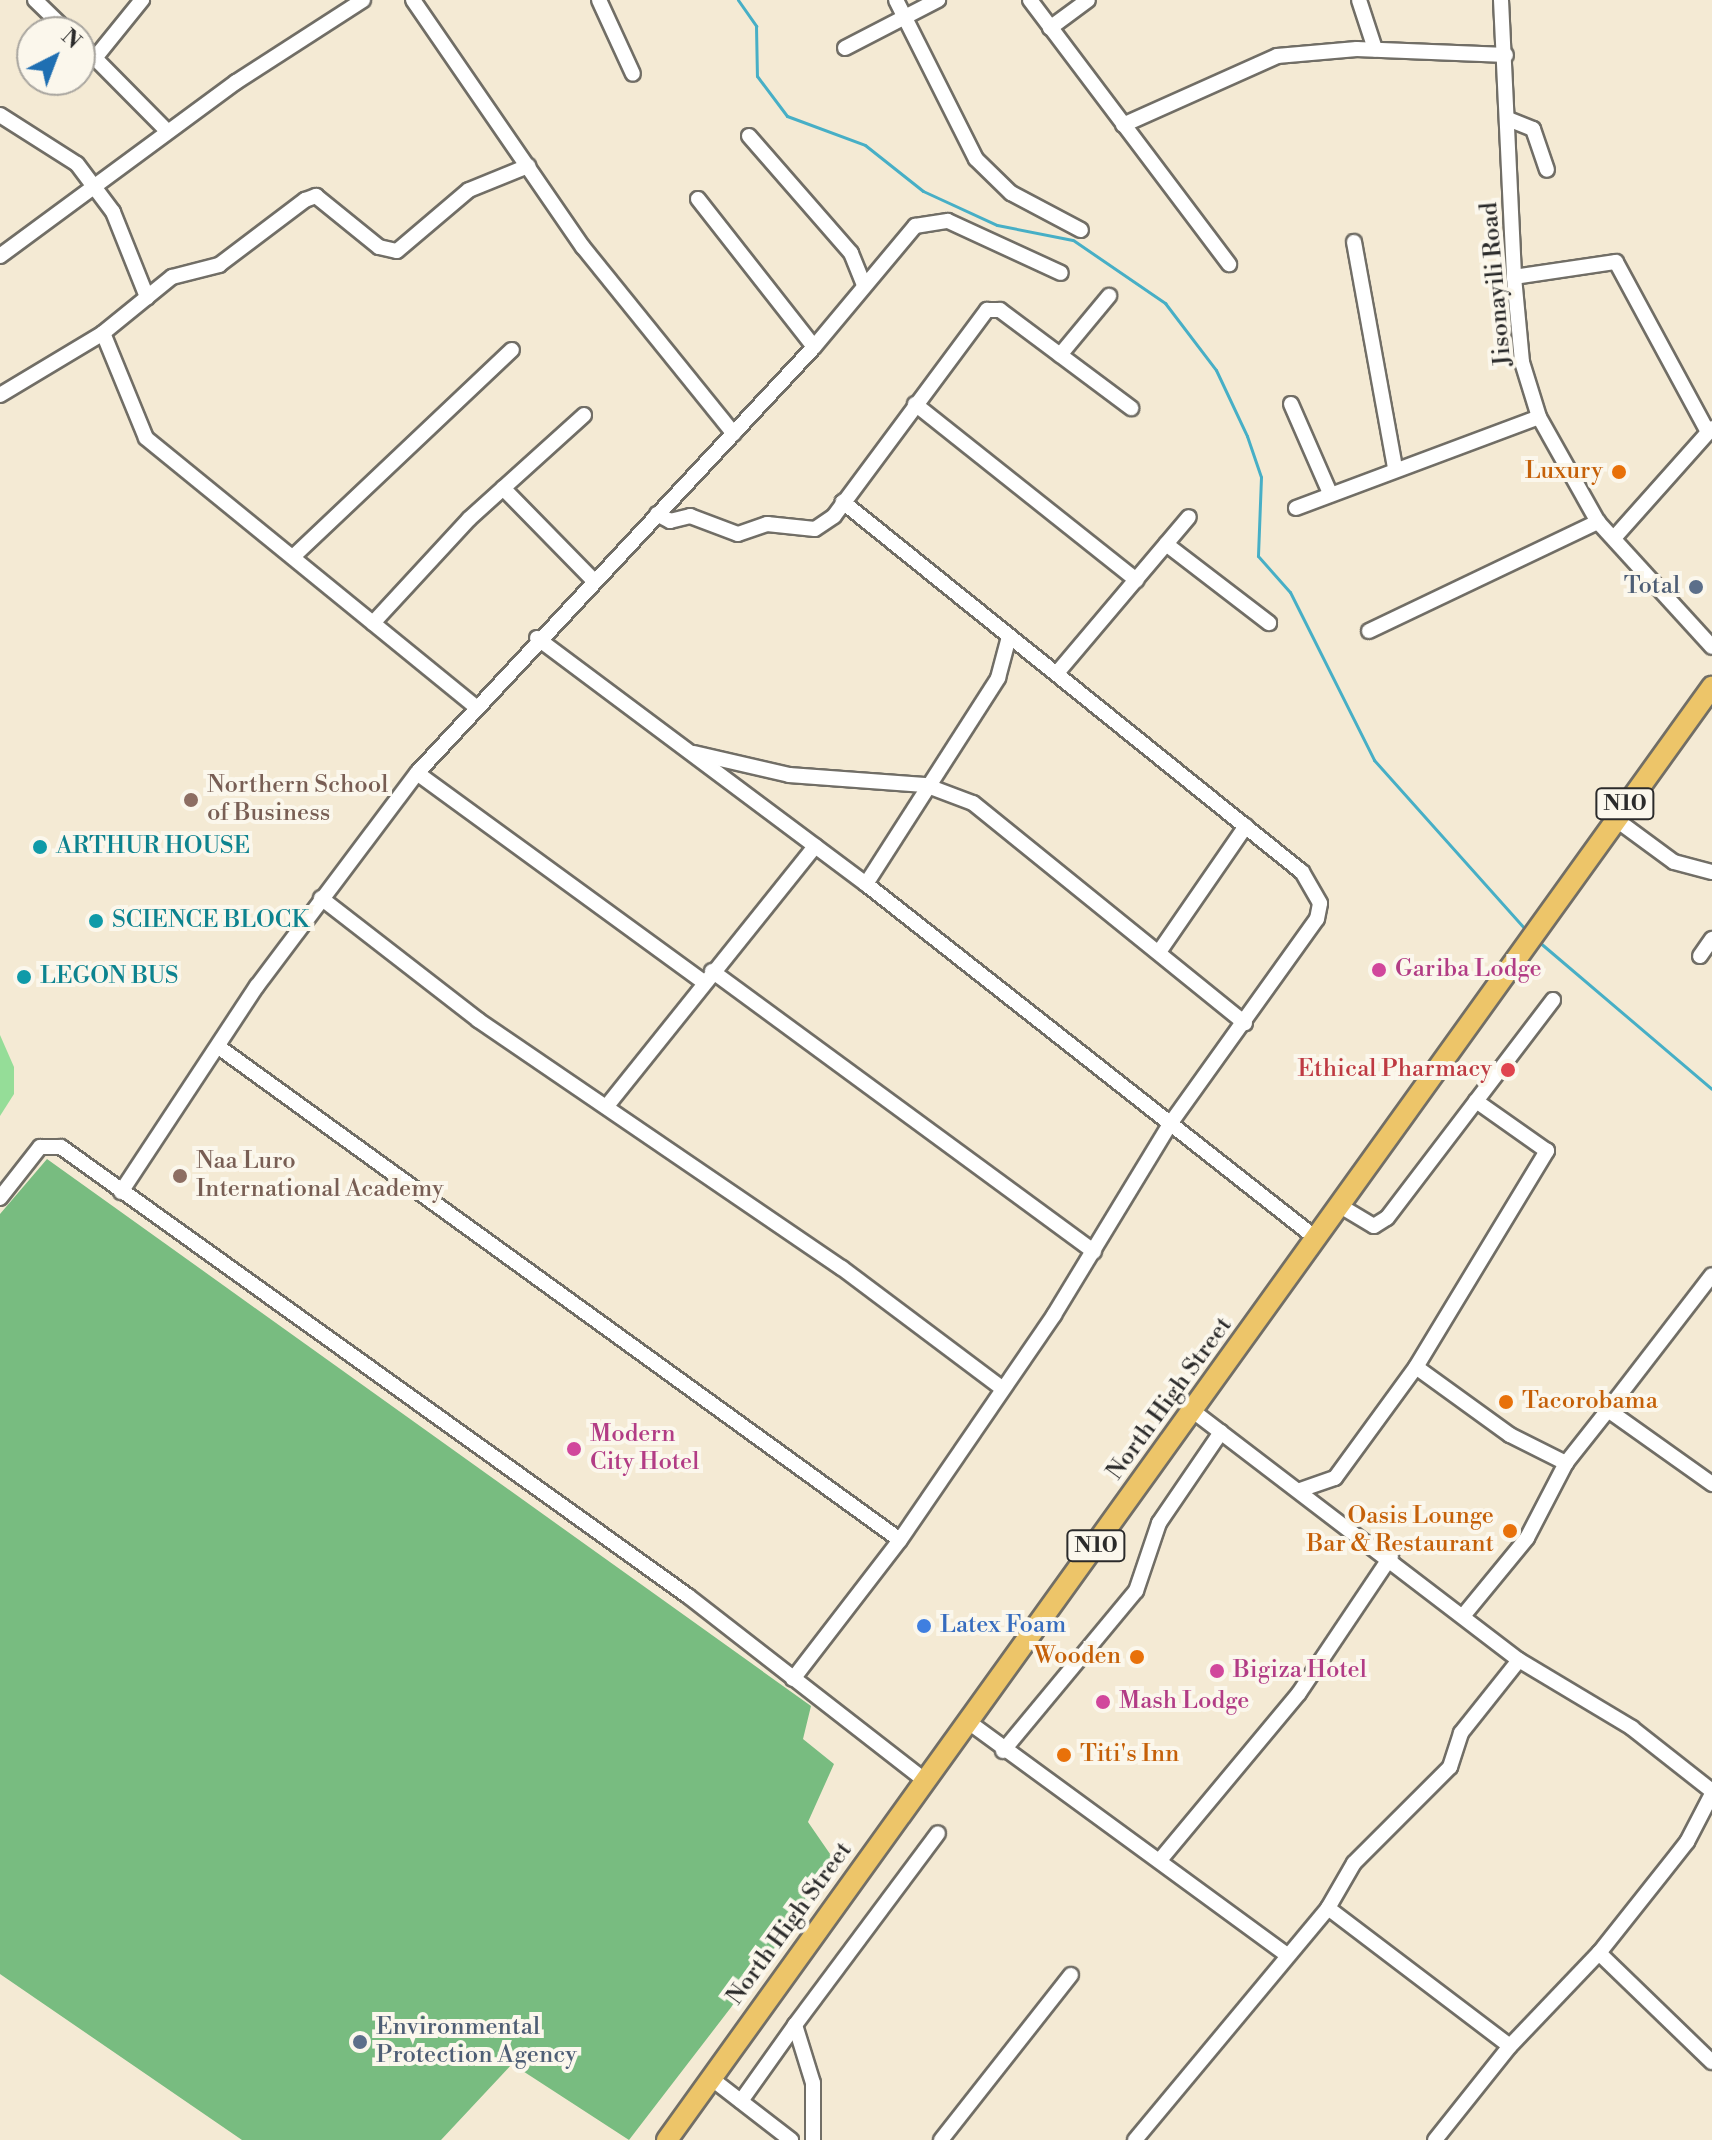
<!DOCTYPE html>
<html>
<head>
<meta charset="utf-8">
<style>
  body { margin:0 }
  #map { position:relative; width:1712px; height:2140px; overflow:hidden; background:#f4ead4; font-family:"Libre Bodoni",serif }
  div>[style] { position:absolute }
  .green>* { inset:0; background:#95dd98 }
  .forest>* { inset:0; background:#78bc80 }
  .stream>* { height:3px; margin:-1.5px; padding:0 1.5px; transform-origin:1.5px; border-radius:1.5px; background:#47afc6 }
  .roads { filter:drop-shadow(2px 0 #716e66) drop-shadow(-2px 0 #716e66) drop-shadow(0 2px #716e66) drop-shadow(0 -2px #716e66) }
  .minor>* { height:14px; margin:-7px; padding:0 7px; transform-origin:7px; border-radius:7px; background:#fff }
  .highway>* { height:20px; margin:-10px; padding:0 10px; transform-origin:10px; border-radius:10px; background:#edc569 }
  .dots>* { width:22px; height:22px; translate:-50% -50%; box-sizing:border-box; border:4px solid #fbf7ec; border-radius:50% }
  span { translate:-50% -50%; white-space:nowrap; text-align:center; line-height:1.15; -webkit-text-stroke:8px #fbf7ec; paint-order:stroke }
  .shield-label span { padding:2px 6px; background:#fbf7ec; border:2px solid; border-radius:6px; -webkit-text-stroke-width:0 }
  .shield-label { font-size:22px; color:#2b2b2b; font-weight:700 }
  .street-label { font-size:24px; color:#2b2b2b }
  .food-label { font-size:24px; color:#c56008 }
  .right { translate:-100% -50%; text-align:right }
  .left { translate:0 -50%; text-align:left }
  .service-label { font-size:24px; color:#4e5e75 }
  .education-label { font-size:24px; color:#785e54 }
  .culture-label { font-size:24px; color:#0d838f }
  .hotel-label { font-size:24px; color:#b23c85 }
  .health-label { font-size:24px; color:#be3a42 }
  .shop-label { font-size:24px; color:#366cbe }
  .north { position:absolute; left:16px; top:16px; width:80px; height:80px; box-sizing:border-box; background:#fbf7ec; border:2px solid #a8a59f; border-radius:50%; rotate:42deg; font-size:22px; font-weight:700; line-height:32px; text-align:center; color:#2b2b2b }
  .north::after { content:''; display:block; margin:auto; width:28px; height:36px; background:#1f6fb2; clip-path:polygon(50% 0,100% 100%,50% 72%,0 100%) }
</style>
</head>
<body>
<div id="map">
  <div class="green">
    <div style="clip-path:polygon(0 1035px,14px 1067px,14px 1094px,0 1116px)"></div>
  </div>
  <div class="forest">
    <div style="clip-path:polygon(47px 1159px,811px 1706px,803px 1739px,834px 1764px,808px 1822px,839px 1867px,629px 2140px,512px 2064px,441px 2140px,242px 2140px,0 1974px,0 1214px)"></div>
  </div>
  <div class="stream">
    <div style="left:738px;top:0;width:32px;rotate:55deg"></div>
    <div style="left:756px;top:26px;width:50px;rotate:88.9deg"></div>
    <div style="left:757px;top:76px;width:50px;rotate:53.1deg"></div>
    <div style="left:787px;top:116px;width:83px;rotate:20.4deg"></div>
    <div style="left:865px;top:145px;width:74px;rotate:38.4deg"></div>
    <div style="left:923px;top:191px;width:81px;rotate:24.7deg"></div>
    <div style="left:997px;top:225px;width:77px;rotate:11.2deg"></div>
    <div style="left:1073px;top:240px;width:112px;rotate:34.4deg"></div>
    <div style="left:1165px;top:303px;width:84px;rotate:52.7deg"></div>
    <div style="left:1216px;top:370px;width:73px;rotate:64.8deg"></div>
    <div style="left:1247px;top:436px;width:43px;rotate:71.1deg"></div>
    <div style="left:1261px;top:477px;width:79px;rotate:92.2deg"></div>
    <div style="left:1258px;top:556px;width:48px;rotate:48.4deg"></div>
    <div style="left:1290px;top:592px;width:188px;rotate:63.4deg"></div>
    <div style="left:1374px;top:760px;width:228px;rotate:48.2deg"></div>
    <div style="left:1538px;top:941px;width:228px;rotate:40.4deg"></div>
  </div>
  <div class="roads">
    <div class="minor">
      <div style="left:35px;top:0;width:46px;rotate:44.1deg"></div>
      <div style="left:413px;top:0;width:300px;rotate:55.5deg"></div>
      <div style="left:583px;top:247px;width:240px;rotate:51.1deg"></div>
      <div style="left:599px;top:0;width:81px;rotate:65.3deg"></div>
      <div style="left:896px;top:0;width:178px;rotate:63.3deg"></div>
      <div style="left:976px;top:159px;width:49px;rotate:44.2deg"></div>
      <div style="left:1011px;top:193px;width:79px;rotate:27.9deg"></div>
      <div style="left:1030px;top:0;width:331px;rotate:53deg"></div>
      <div style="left:1359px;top:0;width:52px;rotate:71.9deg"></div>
      <div style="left:1501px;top:0;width:277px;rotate:87.3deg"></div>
      <div style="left:1514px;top:277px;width:85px;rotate:84.6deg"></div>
      <div style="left:1522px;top:362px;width:58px;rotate:72.8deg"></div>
      <div style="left:1539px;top:417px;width:120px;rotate:60.7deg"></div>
      <div style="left:1598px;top:522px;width:169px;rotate:47.6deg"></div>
      <div style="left:1050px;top:28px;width:47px;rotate:-36.4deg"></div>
      <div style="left:80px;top:43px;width:124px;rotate:45.3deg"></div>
      <div style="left:845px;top:48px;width:105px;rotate:-27.3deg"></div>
      <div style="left:95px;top:58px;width:75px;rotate:-51deg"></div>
      <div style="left:0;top:115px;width:91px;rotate:32.5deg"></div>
      <div style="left:77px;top:164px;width:60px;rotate:53.1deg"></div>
      <div style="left:113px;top:212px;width:92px;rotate:68.2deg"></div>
      <div style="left:1508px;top:119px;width:27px;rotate:22deg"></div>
      <div style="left:1533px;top:129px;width:43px;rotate:71.1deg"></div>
      <div style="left:1123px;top:125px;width:169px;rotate:-24.1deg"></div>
      <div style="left:1277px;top:56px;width:80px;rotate:-5deg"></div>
      <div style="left:1357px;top:49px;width:149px;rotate:2.3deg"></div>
      <div style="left:749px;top:136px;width:155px;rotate:48.9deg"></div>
      <div style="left:851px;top:253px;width:35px;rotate:68deg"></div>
      <div style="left:698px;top:199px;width:188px;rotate:51.9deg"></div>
      <div style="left:1354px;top:242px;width:230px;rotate:79.7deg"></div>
      <div style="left:0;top:256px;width:293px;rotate:-36.4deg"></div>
      <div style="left:236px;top:82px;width:151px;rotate:-32.8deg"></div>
      <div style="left:1514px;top:277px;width:103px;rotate:-8.4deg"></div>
      <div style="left:1616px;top:262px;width:193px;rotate:61.6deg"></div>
      <div style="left:103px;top:333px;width:113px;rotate:67.7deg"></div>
      <div style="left:146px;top:438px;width:426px;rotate:39.2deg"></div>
      <div style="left:1060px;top:355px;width:77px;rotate:-50.3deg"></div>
      <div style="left:0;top:395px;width:120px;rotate:-31deg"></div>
      <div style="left:103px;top:333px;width:89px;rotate:-39.1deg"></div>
      <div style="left:172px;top:277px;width:49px;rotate:-14.3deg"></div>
      <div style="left:219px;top:265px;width:108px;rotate:-37.1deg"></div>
      <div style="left:305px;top:200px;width:12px;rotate:-20deg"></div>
      <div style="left:316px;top:196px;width:81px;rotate:39deg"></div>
      <div style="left:379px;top:247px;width:18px;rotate:13deg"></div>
      <div style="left:397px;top:251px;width:94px;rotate:-40.3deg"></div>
      <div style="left:469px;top:190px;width:64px;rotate:-22.1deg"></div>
      <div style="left:915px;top:404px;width:283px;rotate:38.5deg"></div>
      <div style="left:1291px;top:404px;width:95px;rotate:66.4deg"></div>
      <div style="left:503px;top:488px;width:127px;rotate:45.6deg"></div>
      <div style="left:1296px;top:508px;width:259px;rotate:-20.5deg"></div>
      <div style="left:657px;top:514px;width:15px;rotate:28deg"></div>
      <div style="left:670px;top:521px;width:21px;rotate:-14deg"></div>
      <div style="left:690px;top:516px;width:51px;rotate:20.6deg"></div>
      <div style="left:738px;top:534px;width:31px;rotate:-19deg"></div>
      <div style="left:767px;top:524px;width:48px;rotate:5.9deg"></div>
      <div style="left:815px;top:529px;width:23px;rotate:-34deg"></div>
      <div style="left:834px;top:516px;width:257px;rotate:-53.4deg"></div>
      <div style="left:987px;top:310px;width:13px"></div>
      <div style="left:1000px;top:310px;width:164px;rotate:36.8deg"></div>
      <div style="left:1614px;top:538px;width:147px;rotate:-48.3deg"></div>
      <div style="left:1166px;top:544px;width:130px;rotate:37.5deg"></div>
      <div style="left:296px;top:554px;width:297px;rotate:-43.4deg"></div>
      <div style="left:373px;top:623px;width:142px;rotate:-47.3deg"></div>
      <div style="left:469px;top:519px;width:155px;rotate:-42.1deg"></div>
      <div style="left:1369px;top:631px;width:254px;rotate:-25.5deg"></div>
      <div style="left:537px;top:638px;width:411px;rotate:36.8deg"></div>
      <div style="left:866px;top:884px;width:574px;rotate:38.21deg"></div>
      <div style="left:1057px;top:673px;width:204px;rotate:-49.8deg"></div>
      <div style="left:694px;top:753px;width:98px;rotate:13deg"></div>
      <div style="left:789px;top:775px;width:136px;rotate:4.2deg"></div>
      <div style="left:925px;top:785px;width:51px;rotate:20.6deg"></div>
      <div style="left:973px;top:803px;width:350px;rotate:39deg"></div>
      <div style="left:417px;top:773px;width:353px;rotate:36.1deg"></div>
      <div style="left:1614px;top:818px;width:74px;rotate:36.3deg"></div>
      <div style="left:1674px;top:862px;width:39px;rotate:15deg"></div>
      <div style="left:866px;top:884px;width:245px;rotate:-57.3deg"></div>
      <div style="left:998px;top:678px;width:42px;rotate:-75deg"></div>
      <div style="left:321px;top:898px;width:199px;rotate:37.8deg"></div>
      <div style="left:478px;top:1020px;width:440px;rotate:34.3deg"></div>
      <div style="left:842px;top:1268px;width:200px;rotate:36.9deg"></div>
      <div style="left:1159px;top:952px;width:153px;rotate:-55.4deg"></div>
      <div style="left:1700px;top:956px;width:21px;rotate:-55deg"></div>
      <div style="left:712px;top:971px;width:474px;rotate:36.3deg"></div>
      <div style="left:220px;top:1048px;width:839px;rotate:35.89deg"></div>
      <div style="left:607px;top:1106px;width:333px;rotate:-51.3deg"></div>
      <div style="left:121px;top:1192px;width:247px;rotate:-56.6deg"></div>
      <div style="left:257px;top:986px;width:266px;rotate:-53.1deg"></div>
      <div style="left:417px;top:773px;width:582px;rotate:-47.02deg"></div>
      <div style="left:814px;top:347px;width:158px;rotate:-50.1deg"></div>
      <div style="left:915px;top:226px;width:33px;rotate:-9deg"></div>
      <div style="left:948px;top:221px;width:124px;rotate:24.7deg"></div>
      <div style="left:0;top:1198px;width:65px;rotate:-51.9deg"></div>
      <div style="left:40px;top:1147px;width:21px"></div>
      <div style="left:61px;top:1147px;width:771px;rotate:35.61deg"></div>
      <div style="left:688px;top:1596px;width:303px;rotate:37.9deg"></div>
      <div style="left:1342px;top:1207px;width:37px;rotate:31deg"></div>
      <div style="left:1374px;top:1226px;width:15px;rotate:-32deg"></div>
      <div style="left:1387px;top:1218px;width:274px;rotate:-52.7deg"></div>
      <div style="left:1416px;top:1367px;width:253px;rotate:-58.8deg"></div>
      <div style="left:1547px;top:1151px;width:87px;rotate:-144.8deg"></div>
      <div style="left:1608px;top:1410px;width:170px;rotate:-52.4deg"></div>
      <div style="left:1193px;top:1411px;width:410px;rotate:37.4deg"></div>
      <div style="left:1519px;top:1660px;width:132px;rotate:31deg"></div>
      <div style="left:1632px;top:1728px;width:102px;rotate:38.2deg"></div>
      <div style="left:1300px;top:1490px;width:37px;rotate:-19deg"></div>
      <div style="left:1335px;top:1478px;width:137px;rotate:-53.9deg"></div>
      <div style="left:1416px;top:1367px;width:116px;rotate:35.9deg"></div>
      <div style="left:1510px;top:1435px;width:63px;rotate:26.6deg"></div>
      <div style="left:1566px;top:1463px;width:68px;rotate:-51.6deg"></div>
      <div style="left:1608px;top:1410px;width:128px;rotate:35.4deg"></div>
      <div style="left:1463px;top:1616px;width:101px;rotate:-50.6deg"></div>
      <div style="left:1527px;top:1538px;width:85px;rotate:-62.5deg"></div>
      <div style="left:793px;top:1679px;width:175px;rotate:-52.4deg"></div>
      <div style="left:900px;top:1540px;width:273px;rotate:-55.6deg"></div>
      <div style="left:1054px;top:1315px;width:223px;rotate:-58.7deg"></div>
      <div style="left:1170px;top:1124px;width:252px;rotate:-54.4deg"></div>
      <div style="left:1317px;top:919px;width:16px;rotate:-79deg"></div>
      <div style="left:1320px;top:903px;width:36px;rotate:-120deg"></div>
      <div style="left:1302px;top:872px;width:590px;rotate:-141.13deg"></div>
      <div style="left:970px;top:1723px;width:391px;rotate:36.2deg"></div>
      <div style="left:1003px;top:1751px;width:208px;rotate:-50.3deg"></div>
      <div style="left:1136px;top:1591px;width:72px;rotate:-71.3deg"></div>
      <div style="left:1159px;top:1523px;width:110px;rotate:-55.7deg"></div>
      <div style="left:1160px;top:1860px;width:217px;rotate:-50.2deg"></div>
      <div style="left:1299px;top:1693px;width:165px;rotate:-56.1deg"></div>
      <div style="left:1328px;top:1908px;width:52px;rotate:-60deg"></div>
      <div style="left:1354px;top:1863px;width:136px;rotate:-45deg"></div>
      <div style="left:1450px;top:1767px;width:36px;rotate:-72deg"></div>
      <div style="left:1461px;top:1733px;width:93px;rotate:-51.5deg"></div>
      <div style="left:1599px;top:1953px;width:157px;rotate:44deg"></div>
      <div style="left:712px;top:2079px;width:100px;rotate:37.7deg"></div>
      <div style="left:741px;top:2101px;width:93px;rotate:-54.6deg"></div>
      <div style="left:813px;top:2140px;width:57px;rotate:-90deg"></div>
      <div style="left:813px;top:2083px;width:61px;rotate:-107.2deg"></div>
      <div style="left:795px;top:2025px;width:239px;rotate:-53.3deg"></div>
      <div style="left:941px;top:2140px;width:210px;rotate:-51.8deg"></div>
      <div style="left:1135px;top:2140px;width:302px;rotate:-50.2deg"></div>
      <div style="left:1328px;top:1908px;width:228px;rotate:37.2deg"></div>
      <div style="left:1435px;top:2140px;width:120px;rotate:-51.4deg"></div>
      <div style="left:1510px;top:2046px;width:129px;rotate:-46.3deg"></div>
      <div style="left:1599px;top:1953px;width:142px;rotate:-51.6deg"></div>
      <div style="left:1687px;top:1842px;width:54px;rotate:-62.5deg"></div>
    </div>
    <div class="highway">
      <div style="left:667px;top:2140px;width:1790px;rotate:-54.28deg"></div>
    </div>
  </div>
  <div class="dots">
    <div style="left:1619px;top:472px;background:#e8710a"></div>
    <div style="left:1696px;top:587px;background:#5c6f8a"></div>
    <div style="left:191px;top:800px;background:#8d6e63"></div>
    <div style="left:40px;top:847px;background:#0f9aa8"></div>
    <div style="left:96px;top:921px;background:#0f9aa8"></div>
    <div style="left:1379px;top:970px;background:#d1479c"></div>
    <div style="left:24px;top:977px;background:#0f9aa8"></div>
    <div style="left:1508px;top:1070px;background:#e0444e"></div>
    <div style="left:180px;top:1176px;background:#8d6e63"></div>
    <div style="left:1506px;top:1402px;background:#e8710a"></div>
    <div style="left:574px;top:1449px;background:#d1479c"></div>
    <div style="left:1510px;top:1531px;background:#e8710a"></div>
    <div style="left:924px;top:1626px;background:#3f7fe0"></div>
    <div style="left:1137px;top:1657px;background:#e8710a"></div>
    <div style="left:1217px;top:1671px;background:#d1479c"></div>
    <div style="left:1103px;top:1702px;background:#d1479c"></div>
    <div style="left:1064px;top:1755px;background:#e8710a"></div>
    <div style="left:360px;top:2042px;background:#5c6f8a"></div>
  </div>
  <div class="shield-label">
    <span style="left:1625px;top:804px">N10</span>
    <span style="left:1096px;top:1546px">N10</span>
  </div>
  <div class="street-label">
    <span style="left:1497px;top:284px;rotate:-95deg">Jisonayili Road</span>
    <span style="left:1170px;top:1399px;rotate:-54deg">North High Street</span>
    <span style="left:790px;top:1924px;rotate:-54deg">North High Street</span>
  </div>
  <div class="food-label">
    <span class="right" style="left:1603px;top:472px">Luxury</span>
    <span class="left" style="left:1522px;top:1402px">Tacorobama</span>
    <span class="right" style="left:1494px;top:1531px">Oasis Lounge<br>Bar &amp; Restaurant</span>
    <span class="right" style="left:1121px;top:1657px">Wooden</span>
    <span class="left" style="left:1080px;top:1755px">Titi's Inn</span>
  </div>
  <div class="service-label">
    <span class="right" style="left:1680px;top:587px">Total</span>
    <span class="left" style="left:376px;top:2042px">Environmental<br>Protection Agency</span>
  </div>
  <div class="education-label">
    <span class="left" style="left:207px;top:800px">Northern School<br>of Business</span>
    <span class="left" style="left:196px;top:1176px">Naa Luro<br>International Academy</span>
  </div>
  <div class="culture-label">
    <span class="left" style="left:56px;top:847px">ARTHUR HOUSE</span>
    <span class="left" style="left:112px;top:921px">SCIENCE BLOCK</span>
    <span class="left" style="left:40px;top:977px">LEGON BUS</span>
  </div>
  <div class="hotel-label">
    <span class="left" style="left:1395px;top:970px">Gariba Lodge</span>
    <span class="left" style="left:590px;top:1449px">Modern<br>City Hotel</span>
    <span class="left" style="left:1233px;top:1671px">Bigiza Hotel</span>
    <span class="left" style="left:1119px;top:1702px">Mash Lodge</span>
  </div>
  <div class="health-label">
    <span class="right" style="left:1492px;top:1070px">Ethical Pharmacy</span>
  </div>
  <div class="shop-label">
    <span class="left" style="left:940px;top:1626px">Latex Foam</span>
  </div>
  <div class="north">N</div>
</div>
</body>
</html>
